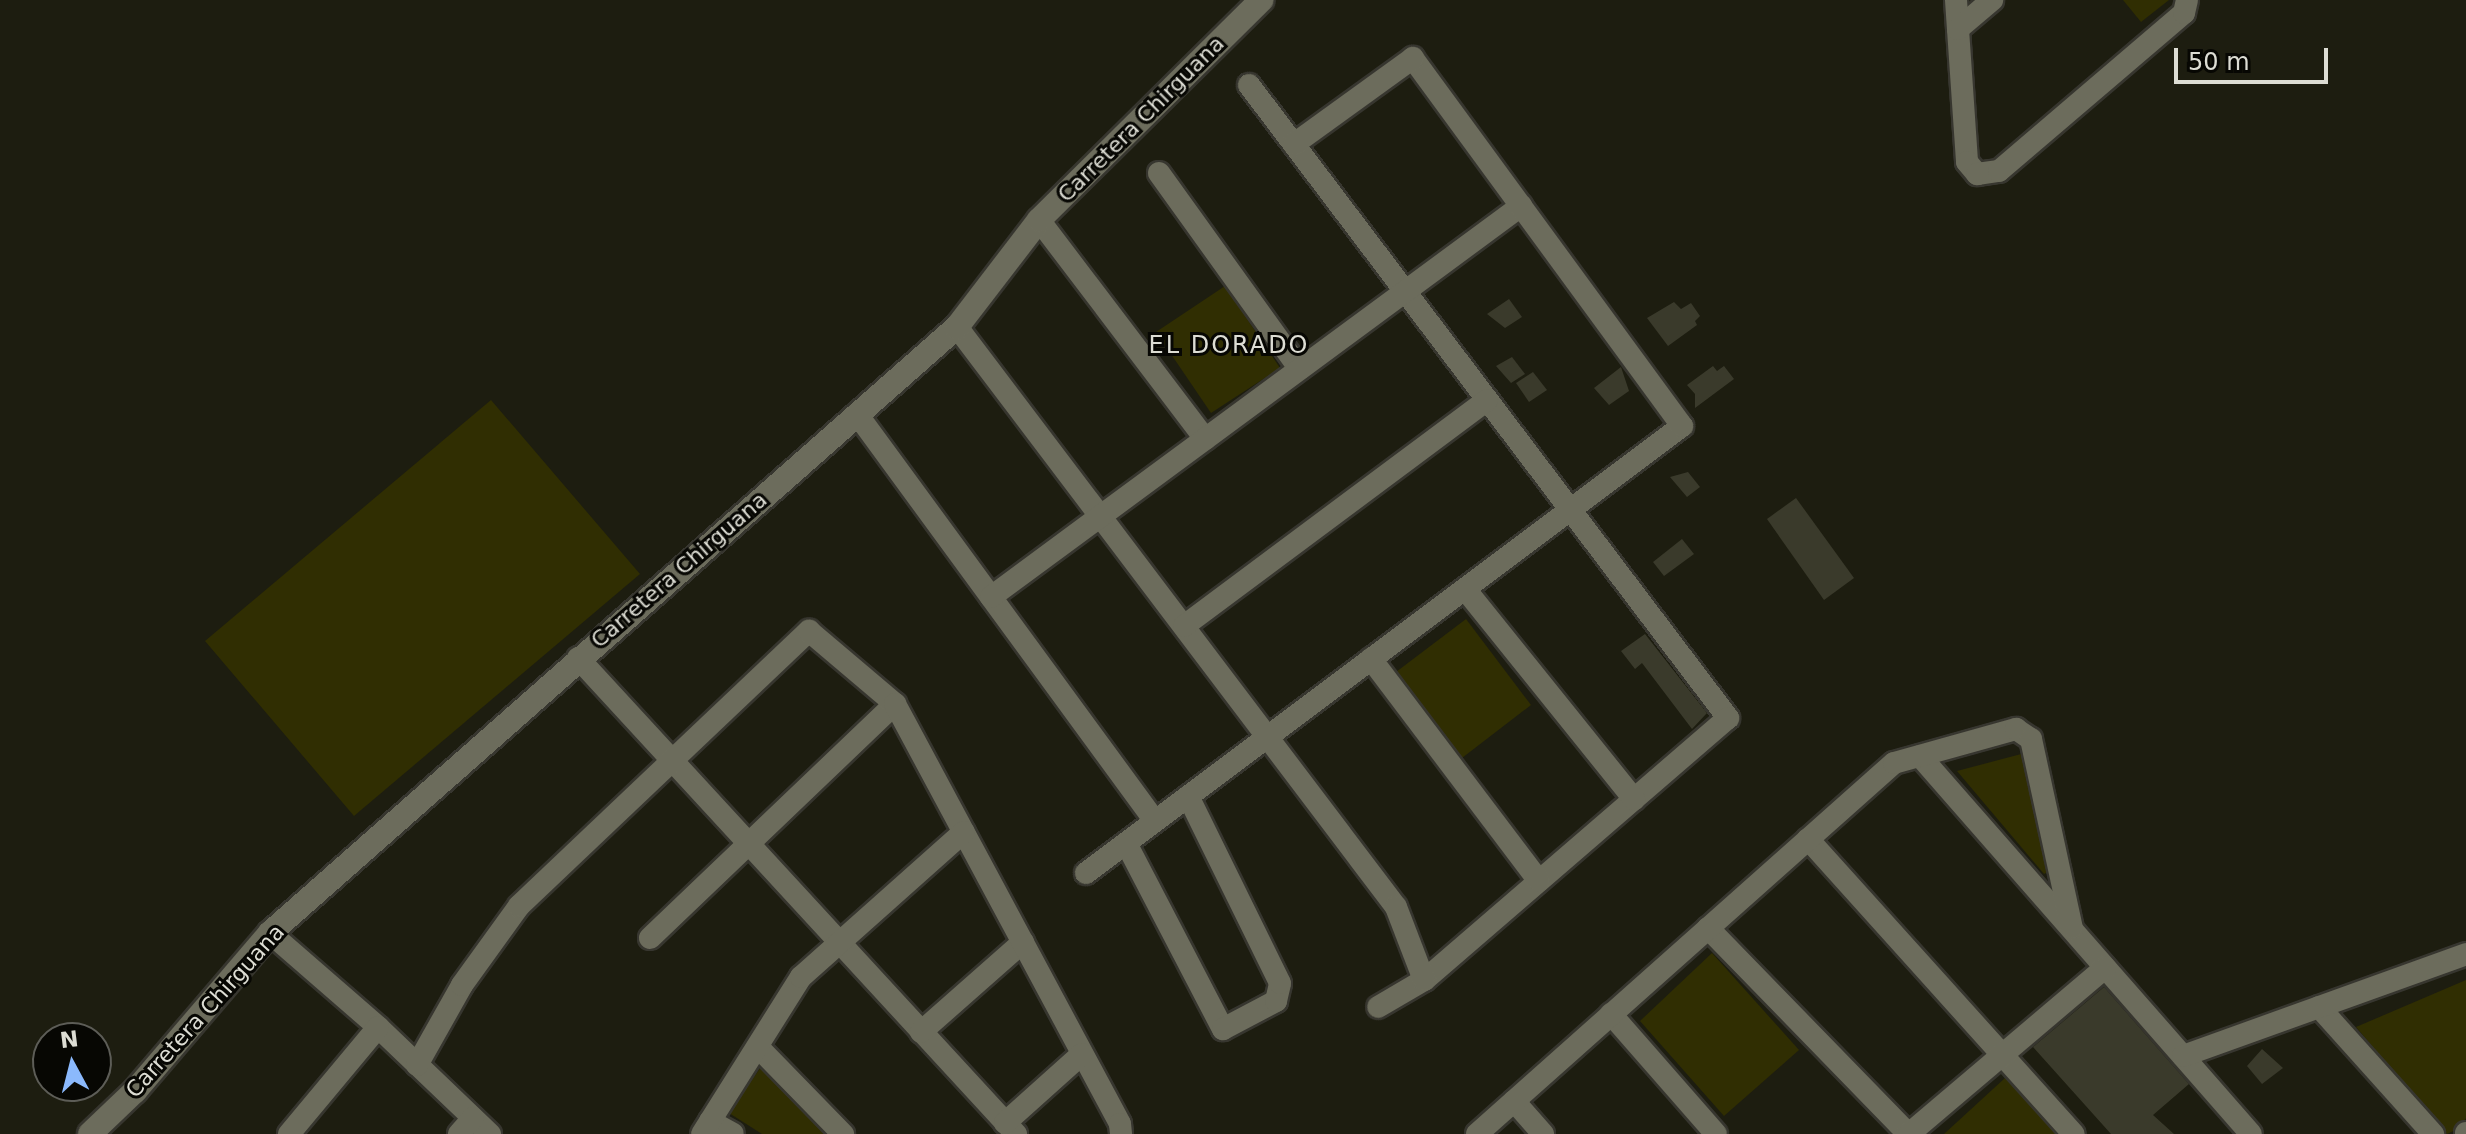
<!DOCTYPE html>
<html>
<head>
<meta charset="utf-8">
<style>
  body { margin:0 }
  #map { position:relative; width:2466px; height:1134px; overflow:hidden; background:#1d1d10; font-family:"DejaVu Sans",sans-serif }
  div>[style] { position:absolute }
  .green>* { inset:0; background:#302e02 }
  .building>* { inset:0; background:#3a3a2b }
  .roads { filter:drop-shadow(2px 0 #37362f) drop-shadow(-2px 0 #37362f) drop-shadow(0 2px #37362f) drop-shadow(0 -2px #37362f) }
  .street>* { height:22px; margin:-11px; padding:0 11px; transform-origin:11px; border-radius:11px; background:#6c6c5c }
  .secondary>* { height:24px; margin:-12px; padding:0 12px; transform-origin:12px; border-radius:12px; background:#6c6c5c }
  span { translate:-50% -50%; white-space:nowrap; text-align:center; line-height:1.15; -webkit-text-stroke:6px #070703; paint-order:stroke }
  .street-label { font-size:22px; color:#ddddd4 }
  .neighbourhood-label { font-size:24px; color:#ddddd4; letter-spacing:2px }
  .north { position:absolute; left:32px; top:1022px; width:80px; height:80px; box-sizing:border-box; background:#070703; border:2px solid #5d5d57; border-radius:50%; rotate:353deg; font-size:22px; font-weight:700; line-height:32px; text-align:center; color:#ddddd4 }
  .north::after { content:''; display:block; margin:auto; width:28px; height:36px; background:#8bb9fc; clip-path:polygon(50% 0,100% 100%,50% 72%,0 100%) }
  .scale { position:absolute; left:2174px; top:48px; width:154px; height:36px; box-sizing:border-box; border:4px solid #ddddd4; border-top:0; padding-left:10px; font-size:24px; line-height:28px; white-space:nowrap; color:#ddddd4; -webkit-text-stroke:6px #070703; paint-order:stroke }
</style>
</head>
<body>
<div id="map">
  <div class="green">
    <div style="clip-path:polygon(2123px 0,2169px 0,2141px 22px)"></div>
    <div style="clip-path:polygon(1225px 286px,1280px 368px,1211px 413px,1156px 332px)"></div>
    <div style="clip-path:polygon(491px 400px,640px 574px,354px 816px,205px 641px)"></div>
    <div style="clip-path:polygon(1466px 619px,1531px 705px,1462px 758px,1396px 672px)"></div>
    <div style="clip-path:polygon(2025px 753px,2051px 870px,2044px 874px,1957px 771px)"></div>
    <div style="clip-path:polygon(1712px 953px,1799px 1050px,1724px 1116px,1640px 1021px)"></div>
    <div style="clip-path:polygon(2466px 980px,2466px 1118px,2460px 1128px,2447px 1134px,2356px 1027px)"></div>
    <div style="clip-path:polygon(765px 1061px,836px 1134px,762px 1134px,729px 1113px)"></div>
    <div style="clip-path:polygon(2005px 1078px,2057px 1134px,1944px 1134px)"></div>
  </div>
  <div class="building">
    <div style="clip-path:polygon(1509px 299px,1522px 317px,1505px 328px,1487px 314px)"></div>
    <div style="clip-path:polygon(1674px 302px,1681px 309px,1691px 303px,1700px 316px,1695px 321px,1697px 325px,1668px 346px,1647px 318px)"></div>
    <div style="clip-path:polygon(1512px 357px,1525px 374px,1511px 383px,1496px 366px)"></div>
    <div style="clip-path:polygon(1713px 366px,1717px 371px,1724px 366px,1734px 379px,1695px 408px,1695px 394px,1687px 385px)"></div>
    <div style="clip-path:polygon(1621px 367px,1629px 391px,1609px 405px,1594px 388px)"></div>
    <div style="clip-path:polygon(1533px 372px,1547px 390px,1529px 402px,1516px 383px)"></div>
    <div style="clip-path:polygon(1688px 472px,1700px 487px,1687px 497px,1670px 477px)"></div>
    <div style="clip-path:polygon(1796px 498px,1854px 578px,1824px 600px,1767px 519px)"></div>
    <div style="clip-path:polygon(1682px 539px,1694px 554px,1664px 576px,1653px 562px)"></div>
    <div style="clip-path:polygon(1645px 634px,1707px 713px,1692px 729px,1642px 663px,1635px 669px,1621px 651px)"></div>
    <div style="clip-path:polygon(2104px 987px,2189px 1084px,2153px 1115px,2174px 1134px,2111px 1134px,2033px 1047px)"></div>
    <div style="clip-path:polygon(2262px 1049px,2283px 1068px,2262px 1084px,2247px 1066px)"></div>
  </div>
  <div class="roads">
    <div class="street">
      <div style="left:1956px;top:0;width:162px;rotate:86.1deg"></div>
      <div style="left:1967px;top:162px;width:16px;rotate:50deg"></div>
      <div style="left:1977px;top:174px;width:22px;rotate:-8deg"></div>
      <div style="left:1999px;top:171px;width:243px;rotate:-40.5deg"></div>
      <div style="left:2184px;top:13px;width:13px;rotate:-77deg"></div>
      <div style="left:1958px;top:29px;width:45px;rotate:-40.5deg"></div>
      <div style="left:1249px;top:85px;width:794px;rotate:52.88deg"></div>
      <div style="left:1728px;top:718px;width:401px;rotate:139.2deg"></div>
      <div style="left:1424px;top:980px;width:53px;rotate:149.6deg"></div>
      <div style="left:1159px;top:173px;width:241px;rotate:54.3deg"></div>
      <div style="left:1039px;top:220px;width:275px;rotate:52.8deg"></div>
      <div style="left:957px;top:327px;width:727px;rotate:52.88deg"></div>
      <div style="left:1396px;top:907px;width:78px;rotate:69deg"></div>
      <div style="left:857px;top:414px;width:504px;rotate:53.79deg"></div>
      <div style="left:1465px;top:589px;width:270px;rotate:51.2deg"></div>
      <div style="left:991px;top:597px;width:659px;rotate:-36.42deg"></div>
      <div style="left:1184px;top:626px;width:378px;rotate:-36.7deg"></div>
      <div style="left:578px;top:658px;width:647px;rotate:47.38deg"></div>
      <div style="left:1371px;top:659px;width:278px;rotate:52.9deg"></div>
      <div style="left:1920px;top:756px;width:502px;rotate:48.79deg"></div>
      <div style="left:1808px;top:839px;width:397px;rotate:48deg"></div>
      <div style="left:1126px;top:843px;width:210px;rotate:62.5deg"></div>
      <div style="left:1223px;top:1029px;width:60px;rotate:-27.8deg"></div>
      <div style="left:1276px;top:1001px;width:18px;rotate:-77deg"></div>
      <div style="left:1280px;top:983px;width:208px;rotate:-116.2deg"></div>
      <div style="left:1086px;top:873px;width:745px;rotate:-36.87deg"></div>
      <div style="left:1682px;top:426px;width:456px;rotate:-126.2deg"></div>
      <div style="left:1413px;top:58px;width:147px;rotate:144.1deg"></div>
      <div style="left:1708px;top:928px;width:287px;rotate:45.8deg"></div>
      <div style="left:270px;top:933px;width:143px;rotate:41deg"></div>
      <div style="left:378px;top:1027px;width:155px;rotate:43.7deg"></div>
      <div style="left:650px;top:938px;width:339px;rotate:-43.7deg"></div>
      <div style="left:2319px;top:1007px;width:171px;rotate:48.1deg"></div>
      <div style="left:1611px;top:1014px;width:159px;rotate:48.8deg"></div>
      <div style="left:921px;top:1032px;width:136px;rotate:-41.4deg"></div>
      <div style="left:758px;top:1047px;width:122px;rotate:45.7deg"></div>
      <div style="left:2183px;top:1056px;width:301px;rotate:-19.8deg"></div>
      <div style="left:417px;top:1065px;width:92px;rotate:-60.6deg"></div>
      <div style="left:462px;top:985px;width:97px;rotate:-54.2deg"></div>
      <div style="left:519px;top:906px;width:400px;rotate:-43.5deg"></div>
      <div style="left:809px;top:631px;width:113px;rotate:40.3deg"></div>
      <div style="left:895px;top:704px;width:476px;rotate:61.8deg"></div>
      <div style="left:1120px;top:1124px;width:10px;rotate:84deg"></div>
      <div style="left:1514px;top:1101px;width:44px;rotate:48.7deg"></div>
      <div style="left:710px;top:1121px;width:26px;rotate:29deg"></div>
      <div style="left:1005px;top:1123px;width:103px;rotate:-41.9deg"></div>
      <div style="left:289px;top:1134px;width:139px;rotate:-50.2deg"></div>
      <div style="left:459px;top:1134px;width:21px;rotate:-49deg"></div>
      <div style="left:702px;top:1134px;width:186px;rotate:-57.8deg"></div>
      <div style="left:801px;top:977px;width:218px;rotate:-41.7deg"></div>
      <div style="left:1477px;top:1134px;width:558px;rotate:-41.66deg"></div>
      <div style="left:1894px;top:763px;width:127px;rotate:-15.6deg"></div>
      <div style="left:2016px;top:729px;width:18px;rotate:34deg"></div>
      <div style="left:2031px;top:739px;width:193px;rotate:77.8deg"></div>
      <div style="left:1909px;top:1134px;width:257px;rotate:-40.3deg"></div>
      <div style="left:2466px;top:1134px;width:1px;rotate:-90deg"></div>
    </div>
    <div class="secondary">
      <div style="left:90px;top:1134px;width:62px;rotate:-43.7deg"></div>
      <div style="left:135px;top:1091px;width:208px;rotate:-49.5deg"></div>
      <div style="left:270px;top:933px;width:916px;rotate:-41.42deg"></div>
      <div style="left:957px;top:327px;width:135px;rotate:-52.5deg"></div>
      <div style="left:1039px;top:220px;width:313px;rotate:-44.7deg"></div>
    </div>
  </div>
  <div class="street-label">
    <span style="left:1141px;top:119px;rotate:-45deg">Carretera Chirguana</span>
    <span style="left:679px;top:570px;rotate:-41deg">Carretera Chirguana</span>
    <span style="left:205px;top:1011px;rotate:-48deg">Carretera Chirguana</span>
  </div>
  <div class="neighbourhood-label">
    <span style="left:1229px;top:346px">EL DORADO</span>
  </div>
  <div class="north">N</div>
  <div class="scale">50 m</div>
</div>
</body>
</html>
